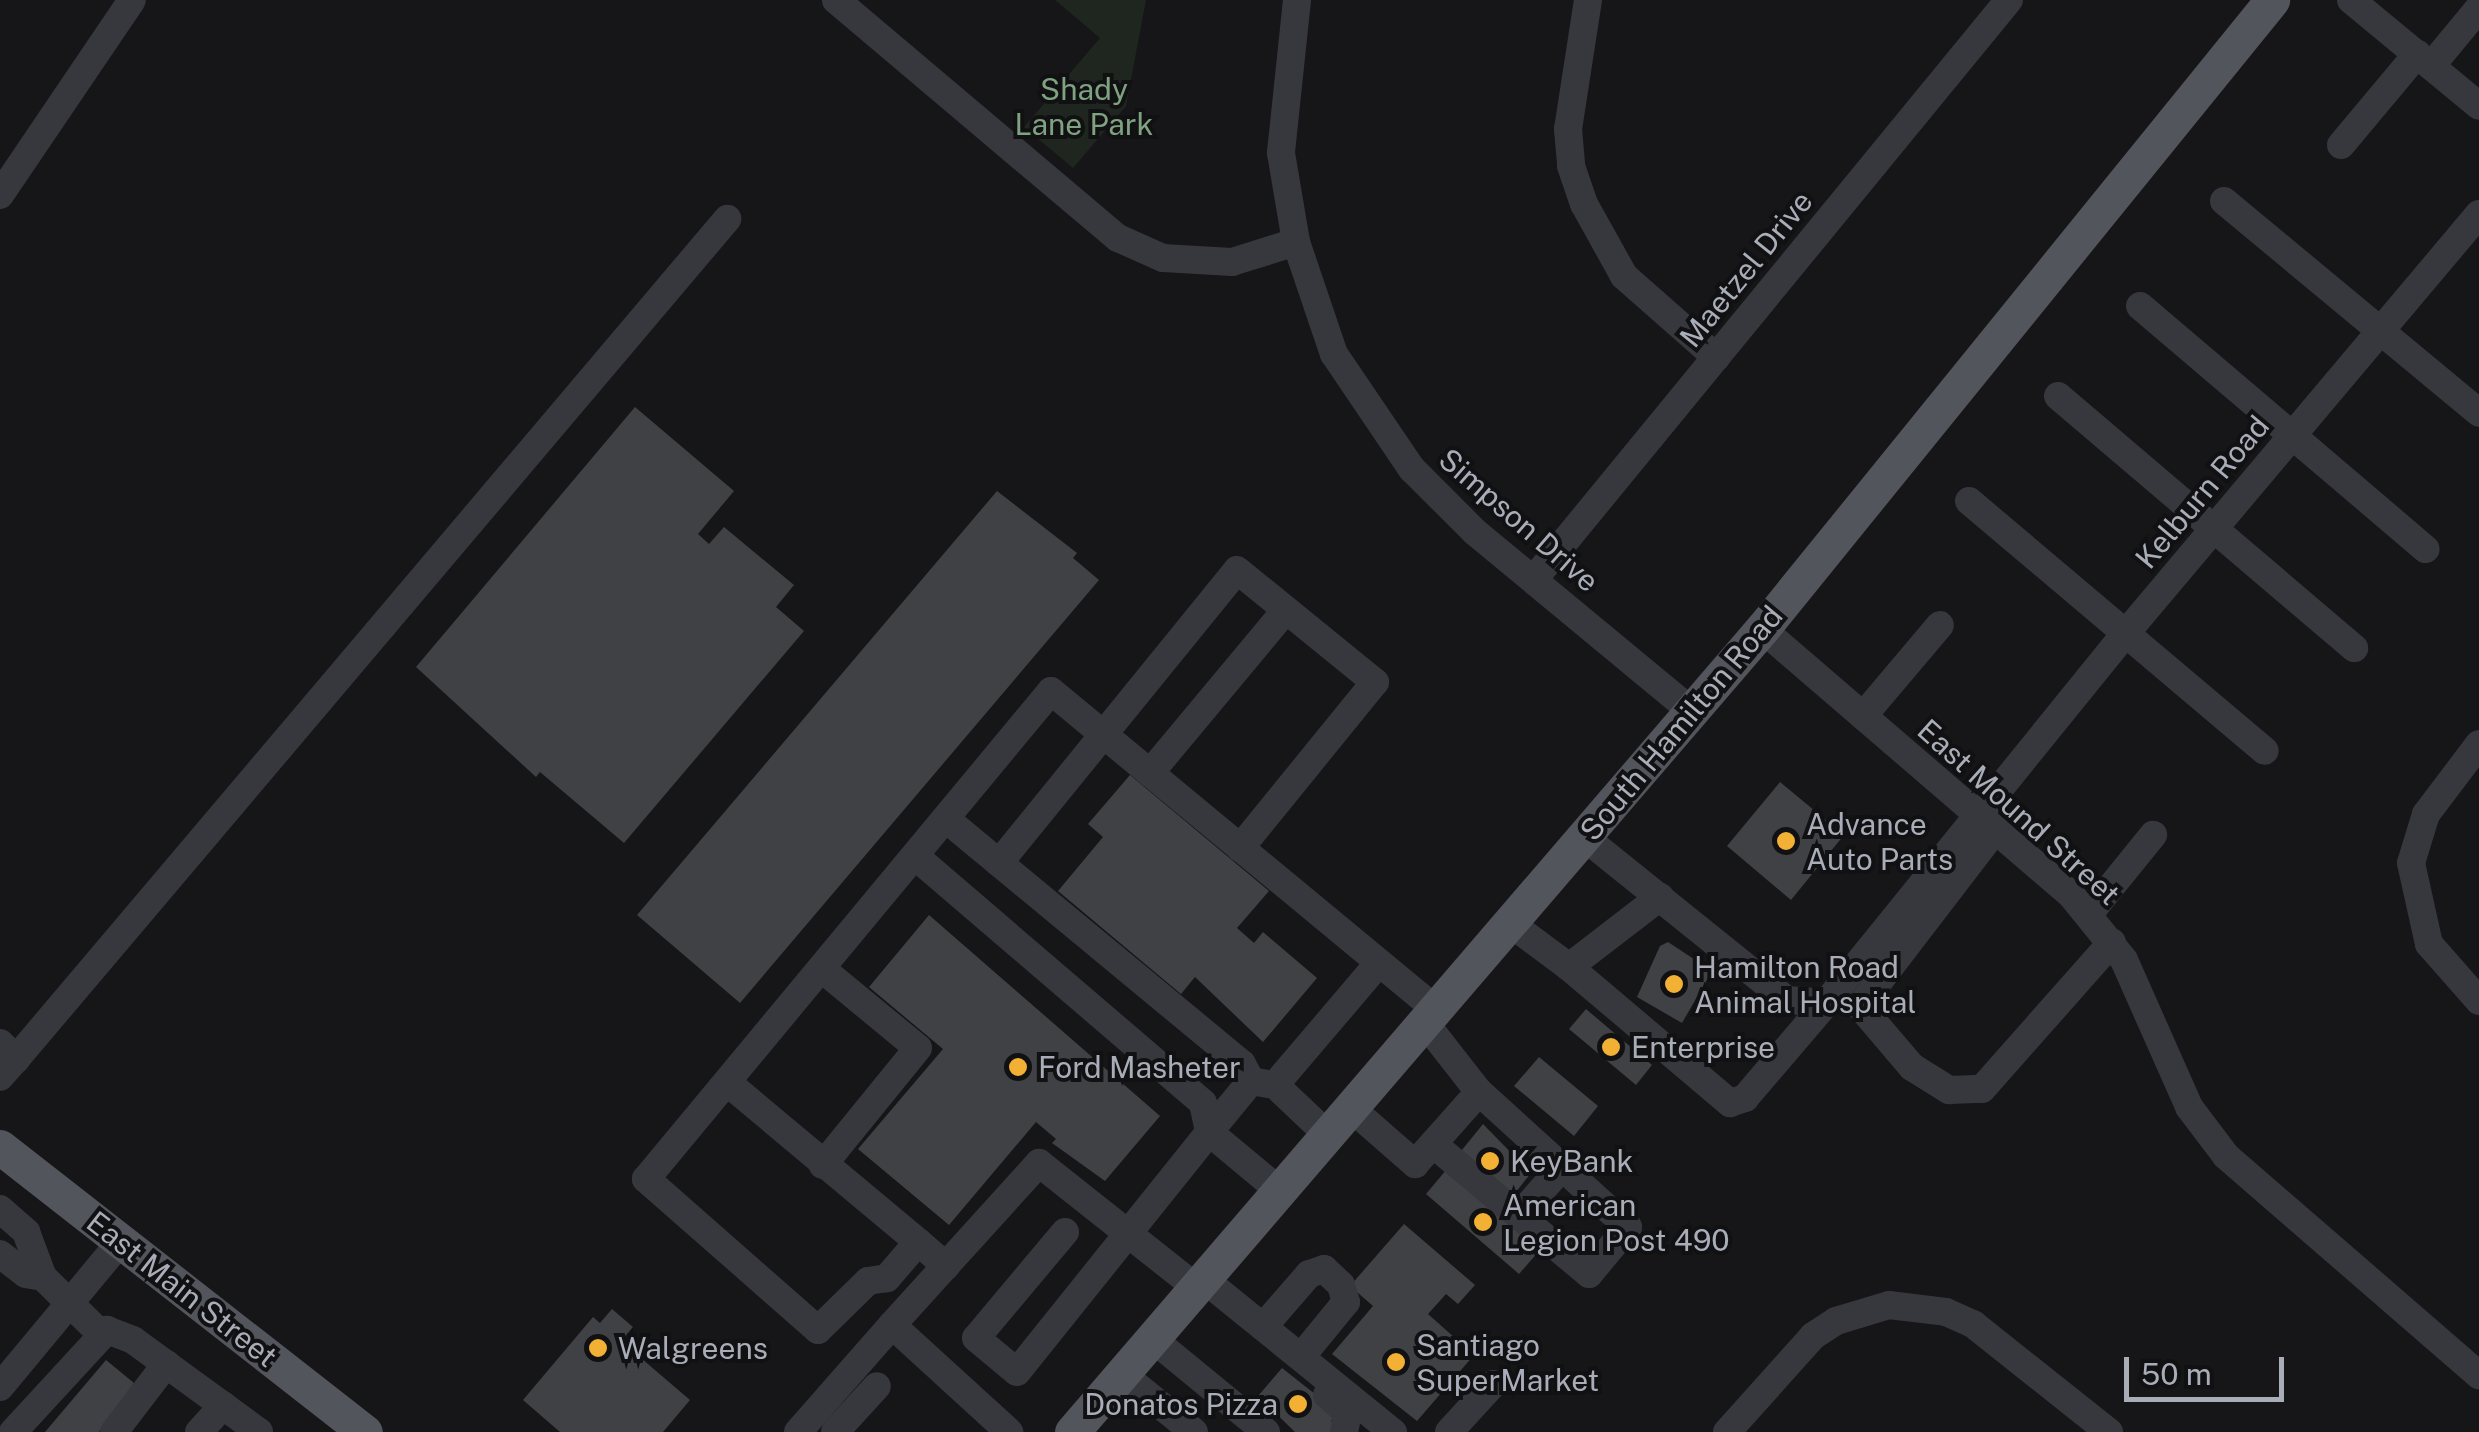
<!DOCTYPE html>
<html>
<head>
<meta charset="utf-8">
<style>
  body { margin:0 }
  #map { position:relative; width:2479px; height:1432px; overflow:hidden; background:#161618; font-family:"Public Sans",sans-serif }
  div>[style] { position:absolute }
  .green>* { inset:0; background:#1e261f }
  .building>* { inset:0; background:#404145 }
  .minor>* { height:28px; margin:-14px; padding:0 14px; transform-origin:14px; border-radius:14px; background:#37383d }
  .major>* { height:35px; margin:-17.5px; padding:0 17.5px; transform-origin:17.5px; border-radius:17.5px; background:#53555c }
  .dots>* { width:28px; height:28px; translate:-50% -50%; box-sizing:border-box; border:5px solid #111113; border-radius:50% }
  span { translate:-50% -50%; white-space:nowrap; text-align:center; line-height:1.15; -webkit-text-stroke:8px #111113; paint-order:stroke }
  .park-label { font-size:30px; color:#7fa381 }
  .street-label { font-size:30px; color:#a8adb8 }
  .poi-label { font-size:30px; color:#a8adb8 }
  .left { translate:0 -50%; text-align:left }
  .right { translate:-100% -50%; text-align:right }
  .scale { position:absolute; left:2124px; top:1357px; width:160px; height:45px; box-sizing:border-box; border:5px solid #a8adb8; border-top:0; padding-left:12px; font-size:30px; line-height:35px; white-space:nowrap; color:#a8adb8; -webkit-text-stroke:8px #111113; paint-order:stroke }
</style>
</head>
<body>
<div id="map">
  <div class="green">
    <div style="clip-path:polygon(1055px 0,1146px 0,1126px 106px,1073px 168px,1024px 127px,1100px 38px)"></div>
  </div>
  <div class="building">
    <div style="clip-path:polygon(635px 407px,734px 491px,698px 534px,709px 544px,724px 527px,794px 585px,776px 607px,804px 631px,624px 843px,540px 772px,536px 777px,416px 667px)"></div>
    <div style="clip-path:polygon(997px 491px,1077px 553px,1073px 558px,1099px 580px,740px 1003px,637px 915px)"></div>
    <div style="clip-path:polygon(1130px 775px,1269px 891px,1237px 928px,1254px 943px,1263px 932px,1317px 978px,1263px 1042px,1195px 977px,1181px 994px,1058px 891px,1103px 837px,1088px 824px)"></div>
    <div style="clip-path:polygon(1780px 782px,1844px 835px,1791px 900px,1727px 846px)"></div>
    <div style="clip-path:polygon(929px 915px,1160px 1116px,1105px 1181px,1052px 1143px,1056px 1139px,1036px 1122px,949px 1225px,858px 1149px,943px 1049px,869px 987px)"></div>
    <div style="clip-path:polygon(1668px 942px,1712px 971px,1682px 1023px,1637px 997px,1660px 946px)"></div>
    <div style="clip-path:polygon(1586px 1009px,1652px 1065px,1636px 1085px,1569px 1029px)"></div>
    <div style="clip-path:polygon(1539px 1057px,1598px 1106px,1574px 1136px,1514px 1086px)"></div>
    <div style="clip-path:polygon(1483px 1124px,1531px 1173px,1512px 1197px,1457px 1156px)"></div>
    <div style="clip-path:polygon(1447px 1169px,1540px 1250px,1519px 1274px,1426px 1194px)"></div>
    <div style="clip-path:polygon(1404px 1224px,1475px 1285px,1458px 1304px,1446px 1294px,1428px 1314px,1474px 1355px,1417px 1421px,1332px 1354px,1373px 1306px,1350px 1286px)"></div>
    <div style="clip-path:polygon(612px 1309px,633px 1327px,621px 1341px,690px 1400px,663px 1432px,560px 1432px,523px 1400px,593px 1317px,600px 1323px)"></div>
    <div style="clip-path:polygon(106px 1360px,134px 1383px,99px 1432px,45px 1432px)"></div>
    <div style="clip-path:polygon(1282px 1368px,1339px 1413px,1331px 1421px,1338px 1427px,1334px 1432px,1295px 1432px,1258px 1396px)"></div>
  </div>
  <div class="minor">
    <div style="left:836px;top:0;width:369px;rotate:40.2deg"></div>
    <div style="left:1118px;top:238px;width:49px;rotate:24deg"></div>
    <div style="left:1163px;top:258px;width:69px;rotate:3.3deg"></div>
    <div style="left:1232px;top:262px;width:67px;rotate:-17.4deg"></div>
    <div style="left:1297px;top:0;width:154px;rotate:96deg"></div>
    <div style="left:1281px;top:153px;width:90px;rotate:80.4deg"></div>
    <div style="left:1296px;top:242px;width:118px;rotate:71.3deg"></div>
    <div style="left:1334px;top:354px;width:139px;rotate:55.9deg"></div>
    <div style="left:1412px;top:469px;width:89px;rotate:45deg"></div>
    <div style="left:1475px;top:532px;width:281px;rotate:39.6deg"></div>
    <div style="left:1588px;top:0;width:131px;rotate:98.8deg"></div>
    <div style="left:1568px;top:129px;width:37px;rotate:85deg"></div>
    <div style="left:1571px;top:166px;width:40px;rotate:71.1deg"></div>
    <div style="left:1584px;top:204px;width:82px;rotate:60.9deg"></div>
    <div style="left:1624px;top:276px;width:123px;rotate:41.4deg"></div>
    <div style="left:2351px;top:0;width:166px;rotate:39.6deg"></div>
    <div style="left:2431px;top:66px;width:75px;rotate:-50.4deg"></div>
    <div style="left:2341px;top:145px;width:119px;rotate:-50.1deg"></div>
    <div style="left:0;top:195px;width:235px;rotate:-55.9deg"></div>
    <div style="left:2224px;top:201px;width:332px;rotate:39.7deg"></div>
    <div style="left:2140px;top:306px;width:375px;rotate:40.4deg"></div>
    <div style="left:2058px;top:396px;width:389px;rotate:40.4deg"></div>
    <div style="left:1969px;top:501px;width:387px;rotate:40.2deg"></div>
    <div style="left:1534px;top:579px;width:749px;rotate:-50.64deg"></div>
    <div style="left:1762px;top:629px;width:409px;rotate:40.7deg"></div>
    <div style="left:2072px;top:896px;width:82px;rotate:50.9deg"></div>
    <div style="left:2124px;top:960px;width:161px;rotate:66.1deg"></div>
    <div style="left:2189px;top:1107px;width:61px;rotate:52.9deg"></div>
    <div style="left:2226px;top:1156px;width:335px;rotate:40.9deg"></div>
    <div style="left:1863px;top:716px;width:119px;rotate:-49.8deg"></div>
    <div style="left:2479px;top:744px;width:88px;rotate:127.1deg"></div>
    <div style="left:2426px;top:814px;width:51px;rotate:107deg"></div>
    <div style="left:2411px;top:863px;width:83px;rotate:77.5deg"></div>
    <div style="left:2429px;top:944px;width:76px;rotate:48.7deg"></div>
    <div style="left:1150px;top:773px;width:212px;rotate:-50.2deg"></div>
    <div style="left:946px;top:819px;width:384px;rotate:39.6deg"></div>
    <div style="left:1242px;top:1064px;width:19px;rotate:62deg"></div>
    <div style="left:1995px;top:830px;width:222px;rotate:127.5deg"></div>
    <div style="left:1860px;top:1006px;width:80px;rotate:49.6deg"></div>
    <div style="left:1912px;top:1067px;width:44px;rotate:31.9deg"></div>
    <div style="left:1949px;top:1090px;width:33px;rotate:-2deg"></div>
    <div style="left:1982px;top:1089px;width:196px;rotate:-48.5deg"></div>
    <div style="left:1584px;top:837px;width:260px;rotate:38.8deg"></div>
    <div style="left:1787px;top:1000px;width:39px;rotate:4deg"></div>
    <div style="left:1826px;top:1003px;width:476px;rotate:-51deg"></div>
    <div style="left:2126px;top:633px;width:548px;rotate:-49.89deg"></div>
    <div style="left:915px;top:856px;width:379px;rotate:40.6deg"></div>
    <div style="left:1203px;top:1103px;width:30px;rotate:78deg"></div>
    <div style="left:999px;top:863px;width:377px;rotate:-50.9deg"></div>
    <div style="left:1237px;top:570px;width:178px;rotate:39.1deg"></div>
    <div style="left:1375px;top:682px;width:214px;rotate:129.1deg"></div>
    <div style="left:2089px;top:914px;width:102px;rotate:-51deg"></div>
    <div style="left:1510px;top:923px;width:74px;rotate:36.7deg"></div>
    <div style="left:1569px;top:967px;width:115px;rotate:-37.6deg"></div>
    <div style="left:1569px;top:967px;width:211px;rotate:40.2deg"></div>
    <div style="left:1730px;top:1103px;width:16px;rotate:-18deg"></div>
    <div style="left:1745px;top:1098px;width:125px;rotate:-49.5deg"></div>
    <div style="left:822px;top:969px;width:124px;rotate:39.5deg"></div>
    <div style="left:918px;top:1048px;width:151px;rotate:129.1deg"></div>
    <div style="left:0;top:1043px;width:23px;rotate:45deg"></div>
    <div style="left:16px;top:1059px;width:24px;rotate:132deg"></div>
    <div style="left:16px;top:1059px;width:1101px;rotate:-49.75deg"></div>
    <div style="left:728px;top:1083px;width:248px;rotate:39.9deg"></div>
    <div style="left:1352px;top:1109px;width:84px;rotate:41.1deg"></div>
    <div style="left:1415px;top:1164px;width:96px;rotate:-48.4deg"></div>
    <div style="left:1479px;top:1092px;width:88px;rotate:-128deg"></div>
    <div style="left:1209px;top:1132px;width:66px;rotate:-50.5deg"></div>
    <div style="left:1251px;top:1081px;width:17px;rotate:10deg"></div>
    <div style="left:1329px;top:1136px;width:74px;rotate:-136.6deg"></div>
    <div style="left:1275px;top:1085px;width:160px;rotate:-49.6deg"></div>
    <div style="left:1433px;top:1144px;width:203px;rotate:39.8deg"></div>
    <div style="left:1589px;top:1274px;width:61px;rotate:-50.3deg"></div>
    <div style="left:1628px;top:1227px;width:201px;rotate:-137.8deg"></div>
    <div style="left:0;top:1209px;width:35px;rotate:41deg"></div>
    <div style="left:26px;top:1232px;width:48px;rotate:69.3deg"></div>
    <div style="left:43px;top:1277px;width:80px;rotate:44.5deg"></div>
    <div style="left:1519px;top:1216px;width:65px;rotate:-48.7deg"></div>
    <div style="left:1065px;top:1232px;width:138px;rotate:130deg"></div>
    <div style="left:976px;top:1338px;width:53px;rotate:39.7deg"></div>
    <div style="left:1017px;top:1372px;width:307px;rotate:-51.3deg"></div>
    <div style="left:1209px;top:1132px;width:94px;rotate:39.8deg"></div>
    <div style="left:0;top:1254px;width:33px;rotate:38deg"></div>
    <div style="left:26px;top:1274px;width:17px;rotate:10deg"></div>
    <div style="left:946px;top:1266px;width:37px;rotate:-139deg"></div>
    <div style="left:918px;top:1242px;width:48px;rotate:130.7deg"></div>
    <div style="left:887px;top:1278px;width:19px;rotate:171deg"></div>
    <div style="left:868px;top:1281px;width:70px;rotate:135.6deg"></div>
    <div style="left:818px;top:1330px;width:229px;rotate:-138.7deg"></div>
    <div style="left:646px;top:1179px;width:634px;rotate:-50.31deg"></div>
    <div style="left:1051px;top:691px;width:500px;rotate:39.6deg"></div>
    <div style="left:1205px;top:1280px;width:242px;rotate:39deg"></div>
    <div style="left:892px;top:1325px;width:219px;rotate:-47.8deg"></div>
    <div style="left:1039px;top:1163px;width:203px;rotate:38.4deg"></div>
    <div style="left:1263px;top:1327px;width:70px;rotate:-49deg"></div>
    <div style="left:1309px;top:1274px;width:16px;rotate:-18deg"></div>
    <div style="left:1324px;top:1269px;width:23px;rotate:43deg"></div>
    <div style="left:1341px;top:1285px;width:18px;rotate:74deg"></div>
    <div style="left:1346px;top:1302px;width:71px;rotate:129.3deg"></div>
    <div style="left:1154px;top:1340px;width:145px;rotate:39.4deg"></div>
    <div style="left:1123px;top:1375px;width:91px;rotate:38.8deg"></div>
    <div style="left:0;top:1387px;width:190px;rotate:-50.3deg"></div>
    <div style="left:1327px;top:1395px;width:28px;rotate:41deg"></div>
    <div style="left:1348px;top:1413px;width:19px;rotate:102deg"></div>
    <div style="left:13px;top:1432px;width:139px;rotate:-47.3deg"></div>
    <div style="left:107px;top:1330px;width:28px;rotate:21deg"></div>
    <div style="left:133px;top:1340px;width:156px;rotate:36.1deg"></div>
    <div style="left:114px;top:1432px;width:86px;rotate:-52.6deg"></div>
    <div style="left:199px;top:1432px;width:36px;rotate:-48deg"></div>
    <div style="left:798px;top:1432px;width:142px;rotate:-48.7deg"></div>
    <div style="left:892px;top:1325px;width:159px;rotate:42.4deg"></div>
    <div style="left:835px;top:1432px;width:62px;rotate:-47.6deg"></div>
    <div style="left:1449px;top:1432px;width:65px;rotate:-47.5deg"></div>
    <div style="left:1727px;top:1432px;width:129px;rotate:-48.1deg"></div>
    <div style="left:1813px;top:1336px;width:27px;rotate:-33deg"></div>
    <div style="left:1836px;top:1321px;width:55px;rotate:-16.8deg"></div>
    <div style="left:1889px;top:1305px;width:57px;rotate:7deg"></div>
    <div style="left:1946px;top:1312px;width:30px;rotate:24deg"></div>
    <div style="left:1973px;top:1324px;width:174px;rotate:38.5deg"></div>
  </div>
  <div class="major">
    <div style="left:0;top:1147px;width:463px;rotate:38deg"></div>
    <div style="left:1072px;top:1432px;width:1059px;rotate:-49.33deg"></div>
    <div style="left:1762px;top:629px;width:810px;rotate:-50.96deg"></div>
  </div>
  <div class="dots">
    <div style="left:1786px;top:841px;background:#f2b134"></div>
    <div style="left:1674px;top:984px;background:#f2b134"></div>
    <div style="left:1611px;top:1047px;background:#f2b134"></div>
    <div style="left:1018px;top:1067px;background:#f2b134"></div>
    <div style="left:1490px;top:1161px;background:#f2b134"></div>
    <div style="left:1483px;top:1222px;background:#f2b134"></div>
    <div style="left:598px;top:1348px;background:#f2b134"></div>
    <div style="left:1396px;top:1362px;background:#f2b134"></div>
    <div style="left:1298px;top:1404px;background:#f2b134"></div>
  </div>
  <div class="park-label">
    <span style="left:1084px;top:106px">Shady<br>Lane Park</span>
  </div>
  <div class="street-label">
    <span style="left:1746px;top:269px;rotate:-51deg">Maetzel Drive</span>
    <span style="left:2202px;top:492px;rotate:-50deg">Kelburn Road</span>
    <span style="left:1519px;top:520px;rotate:41deg">Simpson Drive</span>
    <span style="left:1681px;top:723px;rotate:-50deg">South Hamilton Road</span>
    <span style="left:2019px;top:812px;rotate:42deg">East Mound Street</span>
    <span style="left:182px;top:1289px;rotate:38deg">East Main Street</span>
  </div>
  <div class="poi-label">
    <span class="left" style="left:1806px;top:841px">Advance<br>Auto Parts</span>
    <span class="left" style="left:1694px;top:984px">Hamilton Road<br>Animal Hospital</span>
    <span class="left" style="left:1631px;top:1047px">Enterprise</span>
    <span class="left" style="left:1038px;top:1067px">Ford Masheter</span>
    <span class="left" style="left:1510px;top:1161px">KeyBank</span>
    <span class="left" style="left:1503px;top:1222px">American<br>Legion Post 490</span>
    <span class="left" style="left:1416px;top:1362px">Santiago<br>SuperMarket</span>
    <span class="left" style="left:618px;top:1348px">Walgreens</span>
    <span class="right" style="left:1278px;top:1404px">Donatos Pizza</span>
  </div>
  <div class="scale">50 m</div>
</div>
</body>
</html>
